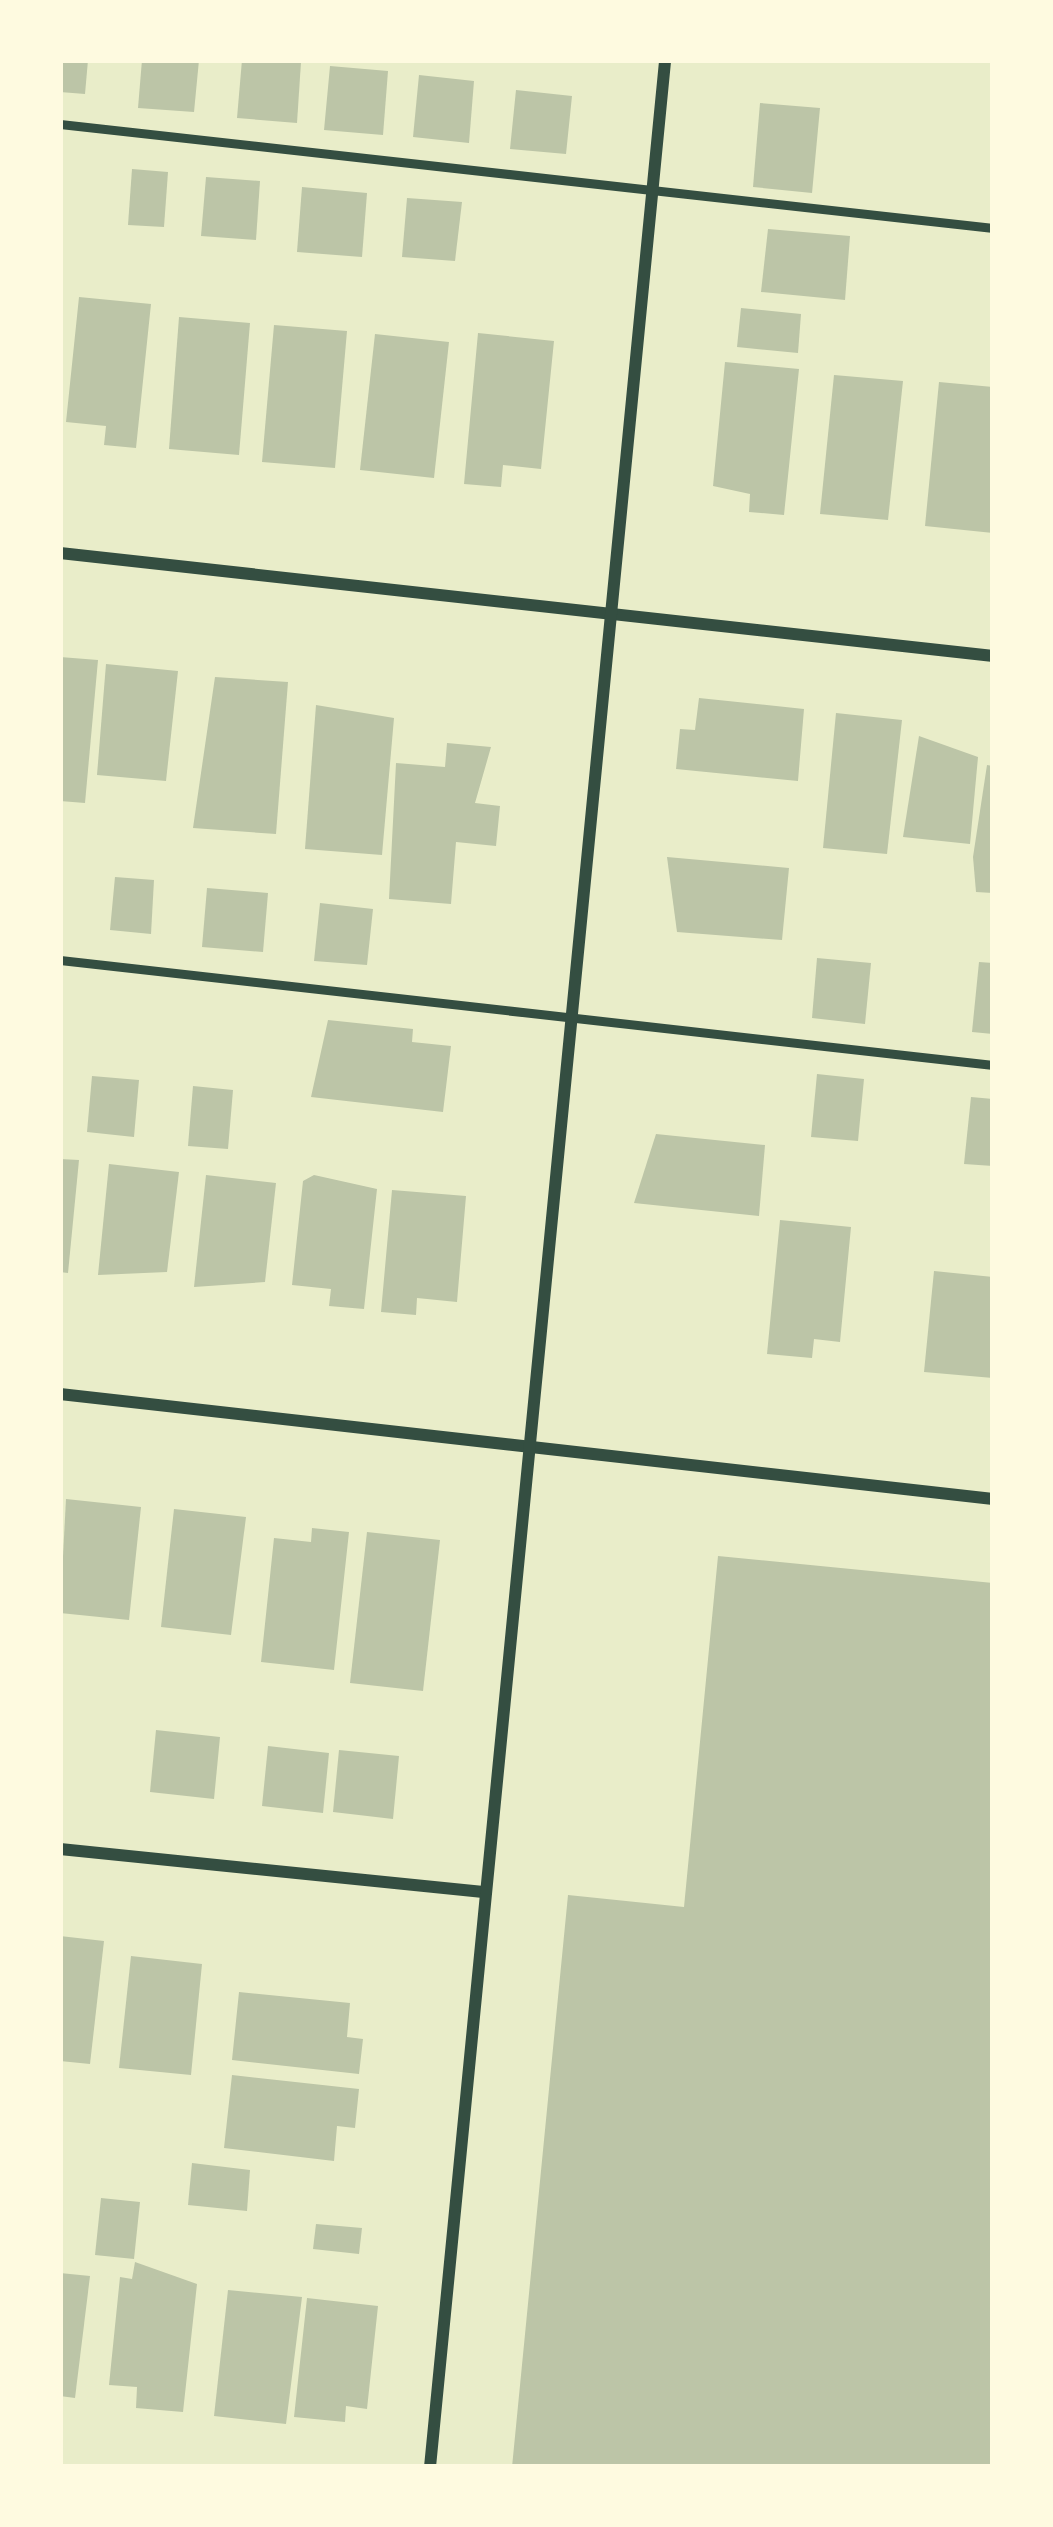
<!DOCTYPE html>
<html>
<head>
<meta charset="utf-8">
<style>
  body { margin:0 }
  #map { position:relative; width:1053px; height:2527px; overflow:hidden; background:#e9edc9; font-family:"Fira Sans",sans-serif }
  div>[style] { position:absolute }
  .building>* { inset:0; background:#bcc5a7 }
  .service>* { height:9px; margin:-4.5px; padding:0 4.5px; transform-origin:4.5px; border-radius:4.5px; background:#344e41 }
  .minor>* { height:12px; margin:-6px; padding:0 6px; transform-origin:6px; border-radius:6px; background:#344e41 }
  span { translate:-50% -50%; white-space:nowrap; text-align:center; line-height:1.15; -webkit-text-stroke:12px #fefae0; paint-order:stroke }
  .frame { position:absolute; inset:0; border:63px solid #fefae0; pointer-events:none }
</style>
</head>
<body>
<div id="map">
  <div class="building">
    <div style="clip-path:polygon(60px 60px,88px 60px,85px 94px,60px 92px)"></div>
    <div style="clip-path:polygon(142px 60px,199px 60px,194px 112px,138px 108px)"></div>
    <div style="clip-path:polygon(242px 60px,301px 62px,297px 123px,237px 118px)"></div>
    <div style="clip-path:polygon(330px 66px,388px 71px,383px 135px,324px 130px)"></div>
    <div style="clip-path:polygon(419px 75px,474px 81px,469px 143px,413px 137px)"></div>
    <div style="clip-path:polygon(516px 90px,572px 96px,566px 154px,510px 149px)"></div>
    <div style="clip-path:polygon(760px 103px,820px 108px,812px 193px,753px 187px)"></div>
    <div style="clip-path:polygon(132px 169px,168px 172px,164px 227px,128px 225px)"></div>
    <div style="clip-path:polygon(206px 177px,260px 181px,256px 240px,201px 236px)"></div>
    <div style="clip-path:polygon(302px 187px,367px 193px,362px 257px,297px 252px)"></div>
    <div style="clip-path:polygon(407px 198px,462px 202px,455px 261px,402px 257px)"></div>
    <div style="clip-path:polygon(768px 229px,850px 236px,845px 300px,761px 292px)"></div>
    <div style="clip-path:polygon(79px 297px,151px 304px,136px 448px,104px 445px,106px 426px,66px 422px)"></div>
    <div style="clip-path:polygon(741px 308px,801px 314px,798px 353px,737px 347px)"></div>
    <div style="clip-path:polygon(179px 317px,250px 323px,239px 455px,169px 449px)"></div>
    <div style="clip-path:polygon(274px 325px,347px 331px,335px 468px,262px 462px)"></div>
    <div style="clip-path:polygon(478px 333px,554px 341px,541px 469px,503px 465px,501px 487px,464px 484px)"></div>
    <div style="clip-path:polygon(375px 334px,449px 342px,434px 478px,360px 470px)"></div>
    <div style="clip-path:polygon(725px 362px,799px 369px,784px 515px,749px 512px,750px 494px,713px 486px)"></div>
    <div style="clip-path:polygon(834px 375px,903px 381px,888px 520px,820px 514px)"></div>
    <div style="clip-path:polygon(939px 382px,993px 387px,993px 533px,925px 526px)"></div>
    <div style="clip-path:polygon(60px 657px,98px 660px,85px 803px,60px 801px)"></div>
    <div style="clip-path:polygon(106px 664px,178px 671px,166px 781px,97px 775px)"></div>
    <div style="clip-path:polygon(215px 677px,288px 682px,276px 834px,193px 828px)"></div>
    <div style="clip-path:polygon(699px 698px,804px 709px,798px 781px,676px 769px,680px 729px,695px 730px)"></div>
    <div style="clip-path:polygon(316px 705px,394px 718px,382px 855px,305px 849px)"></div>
    <div style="clip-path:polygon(836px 713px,902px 720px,887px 854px,823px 848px)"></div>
    <div style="clip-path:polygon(919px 736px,978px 757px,970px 844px,903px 837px)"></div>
    <div style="clip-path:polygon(447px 743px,491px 747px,475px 803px,500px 806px,496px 846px,456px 842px,451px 904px,389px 899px,396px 763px,445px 767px)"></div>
    <div style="clip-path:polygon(987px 765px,993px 766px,993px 893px,976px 892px,973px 857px)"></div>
    <div style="clip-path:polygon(667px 857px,789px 868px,782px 940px,677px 932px)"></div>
    <div style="clip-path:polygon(115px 877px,154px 880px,151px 934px,110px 930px)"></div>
    <div style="clip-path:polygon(207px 888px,268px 893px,263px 952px,202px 947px)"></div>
    <div style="clip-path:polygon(320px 903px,373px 909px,367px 965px,314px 961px)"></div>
    <div style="clip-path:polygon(817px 958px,871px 963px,865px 1024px,812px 1018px)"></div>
    <div style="clip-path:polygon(979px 962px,993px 963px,993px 1034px,972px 1032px)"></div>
    <div style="clip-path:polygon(328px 1020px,413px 1029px,412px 1042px,451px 1046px,443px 1112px,311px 1097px)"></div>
    <div style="clip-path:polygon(817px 1074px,864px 1079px,858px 1141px,811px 1137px)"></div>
    <div style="clip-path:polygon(92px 1076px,139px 1080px,134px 1137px,87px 1132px)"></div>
    <div style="clip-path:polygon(193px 1086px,233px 1090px,228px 1149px,188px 1146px)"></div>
    <div style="clip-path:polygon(971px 1097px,993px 1099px,993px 1166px,964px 1164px)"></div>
    <div style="clip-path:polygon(656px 1134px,765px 1145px,759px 1216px,634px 1203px)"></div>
    <div style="clip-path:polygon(60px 1159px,79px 1160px,68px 1273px,60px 1272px)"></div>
    <div style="clip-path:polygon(109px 1164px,179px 1172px,167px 1272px,98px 1275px)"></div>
    <div style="clip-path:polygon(206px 1175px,276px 1183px,265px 1282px,194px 1287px)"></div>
    <div style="clip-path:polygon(314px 1175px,377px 1189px,364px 1309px,329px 1306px,331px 1289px,292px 1285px,303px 1181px)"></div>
    <div style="clip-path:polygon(392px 1190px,466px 1196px,457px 1302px,417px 1298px,416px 1315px,381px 1312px)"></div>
    <div style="clip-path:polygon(780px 1220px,851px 1227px,840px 1342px,814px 1339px,812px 1358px,767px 1354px)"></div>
    <div style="clip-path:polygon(934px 1271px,993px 1277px,993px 1378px,924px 1372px)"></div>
    <div style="clip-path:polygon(66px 1499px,141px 1507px,129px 1620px,60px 1613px)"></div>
    <div style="clip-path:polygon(174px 1509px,246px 1517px,231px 1635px,161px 1627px)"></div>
    <div style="clip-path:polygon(312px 1528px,349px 1532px,334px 1670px,261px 1662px,274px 1538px,311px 1542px)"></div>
    <div style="clip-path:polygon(367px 1532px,440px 1540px,423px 1691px,350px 1683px)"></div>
    <div style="clip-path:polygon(718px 1556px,993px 1583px,993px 2467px,512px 2467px,568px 1895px,684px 1907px)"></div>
    <div style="clip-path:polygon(156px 1730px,220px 1737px,214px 1799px,150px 1792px)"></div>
    <div style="clip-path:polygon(268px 1746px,329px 1753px,323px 1813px,262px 1806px)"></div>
    <div style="clip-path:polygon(339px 1750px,399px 1756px,393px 1819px,333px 1812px)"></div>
    <div style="clip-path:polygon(60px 1936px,104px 1941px,90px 2064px,60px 2061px)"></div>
    <div style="clip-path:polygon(131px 1956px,202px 1964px,191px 2075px,119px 2068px)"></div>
    <div style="clip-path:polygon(239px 1992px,350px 2003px,347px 2037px,363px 2039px,359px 2074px,232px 2060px)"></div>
    <div style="clip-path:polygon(232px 2075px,359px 2089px,355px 2128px,337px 2126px,334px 2161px,224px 2148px)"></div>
    <div style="clip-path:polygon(192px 2163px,250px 2170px,247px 2211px,188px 2205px)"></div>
    <div style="clip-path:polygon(101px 2198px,140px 2202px,134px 2259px,95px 2255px)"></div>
    <div style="clip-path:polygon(316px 2224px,362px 2228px,359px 2254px,313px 2249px)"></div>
    <div style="clip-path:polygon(135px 2262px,197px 2284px,183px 2412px,136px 2408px,137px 2387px,109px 2385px,120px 2277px,132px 2279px)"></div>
    <div style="clip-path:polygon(60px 2273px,90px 2276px,75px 2398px,60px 2396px)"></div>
    <div style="clip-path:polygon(228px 2290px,302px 2297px,286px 2424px,214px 2416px)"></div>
    <div style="clip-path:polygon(307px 2298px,378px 2306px,367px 2409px,346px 2406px,345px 2422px,294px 2417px)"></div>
  </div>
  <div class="service">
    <div style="left:60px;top:124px;width:939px;rotate:6.36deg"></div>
    <div style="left:60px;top:960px;width:939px;rotate:6.42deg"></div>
  </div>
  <div class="minor">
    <div style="left:60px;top:553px;width:939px;rotate:6.3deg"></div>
    <div style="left:60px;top:1394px;width:939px;rotate:6.42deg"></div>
    <div style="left:60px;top:1849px;width:423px;rotate:5.8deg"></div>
    <div style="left:430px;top:2467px;width:2418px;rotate:-84.42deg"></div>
  </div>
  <div class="frame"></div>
</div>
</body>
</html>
